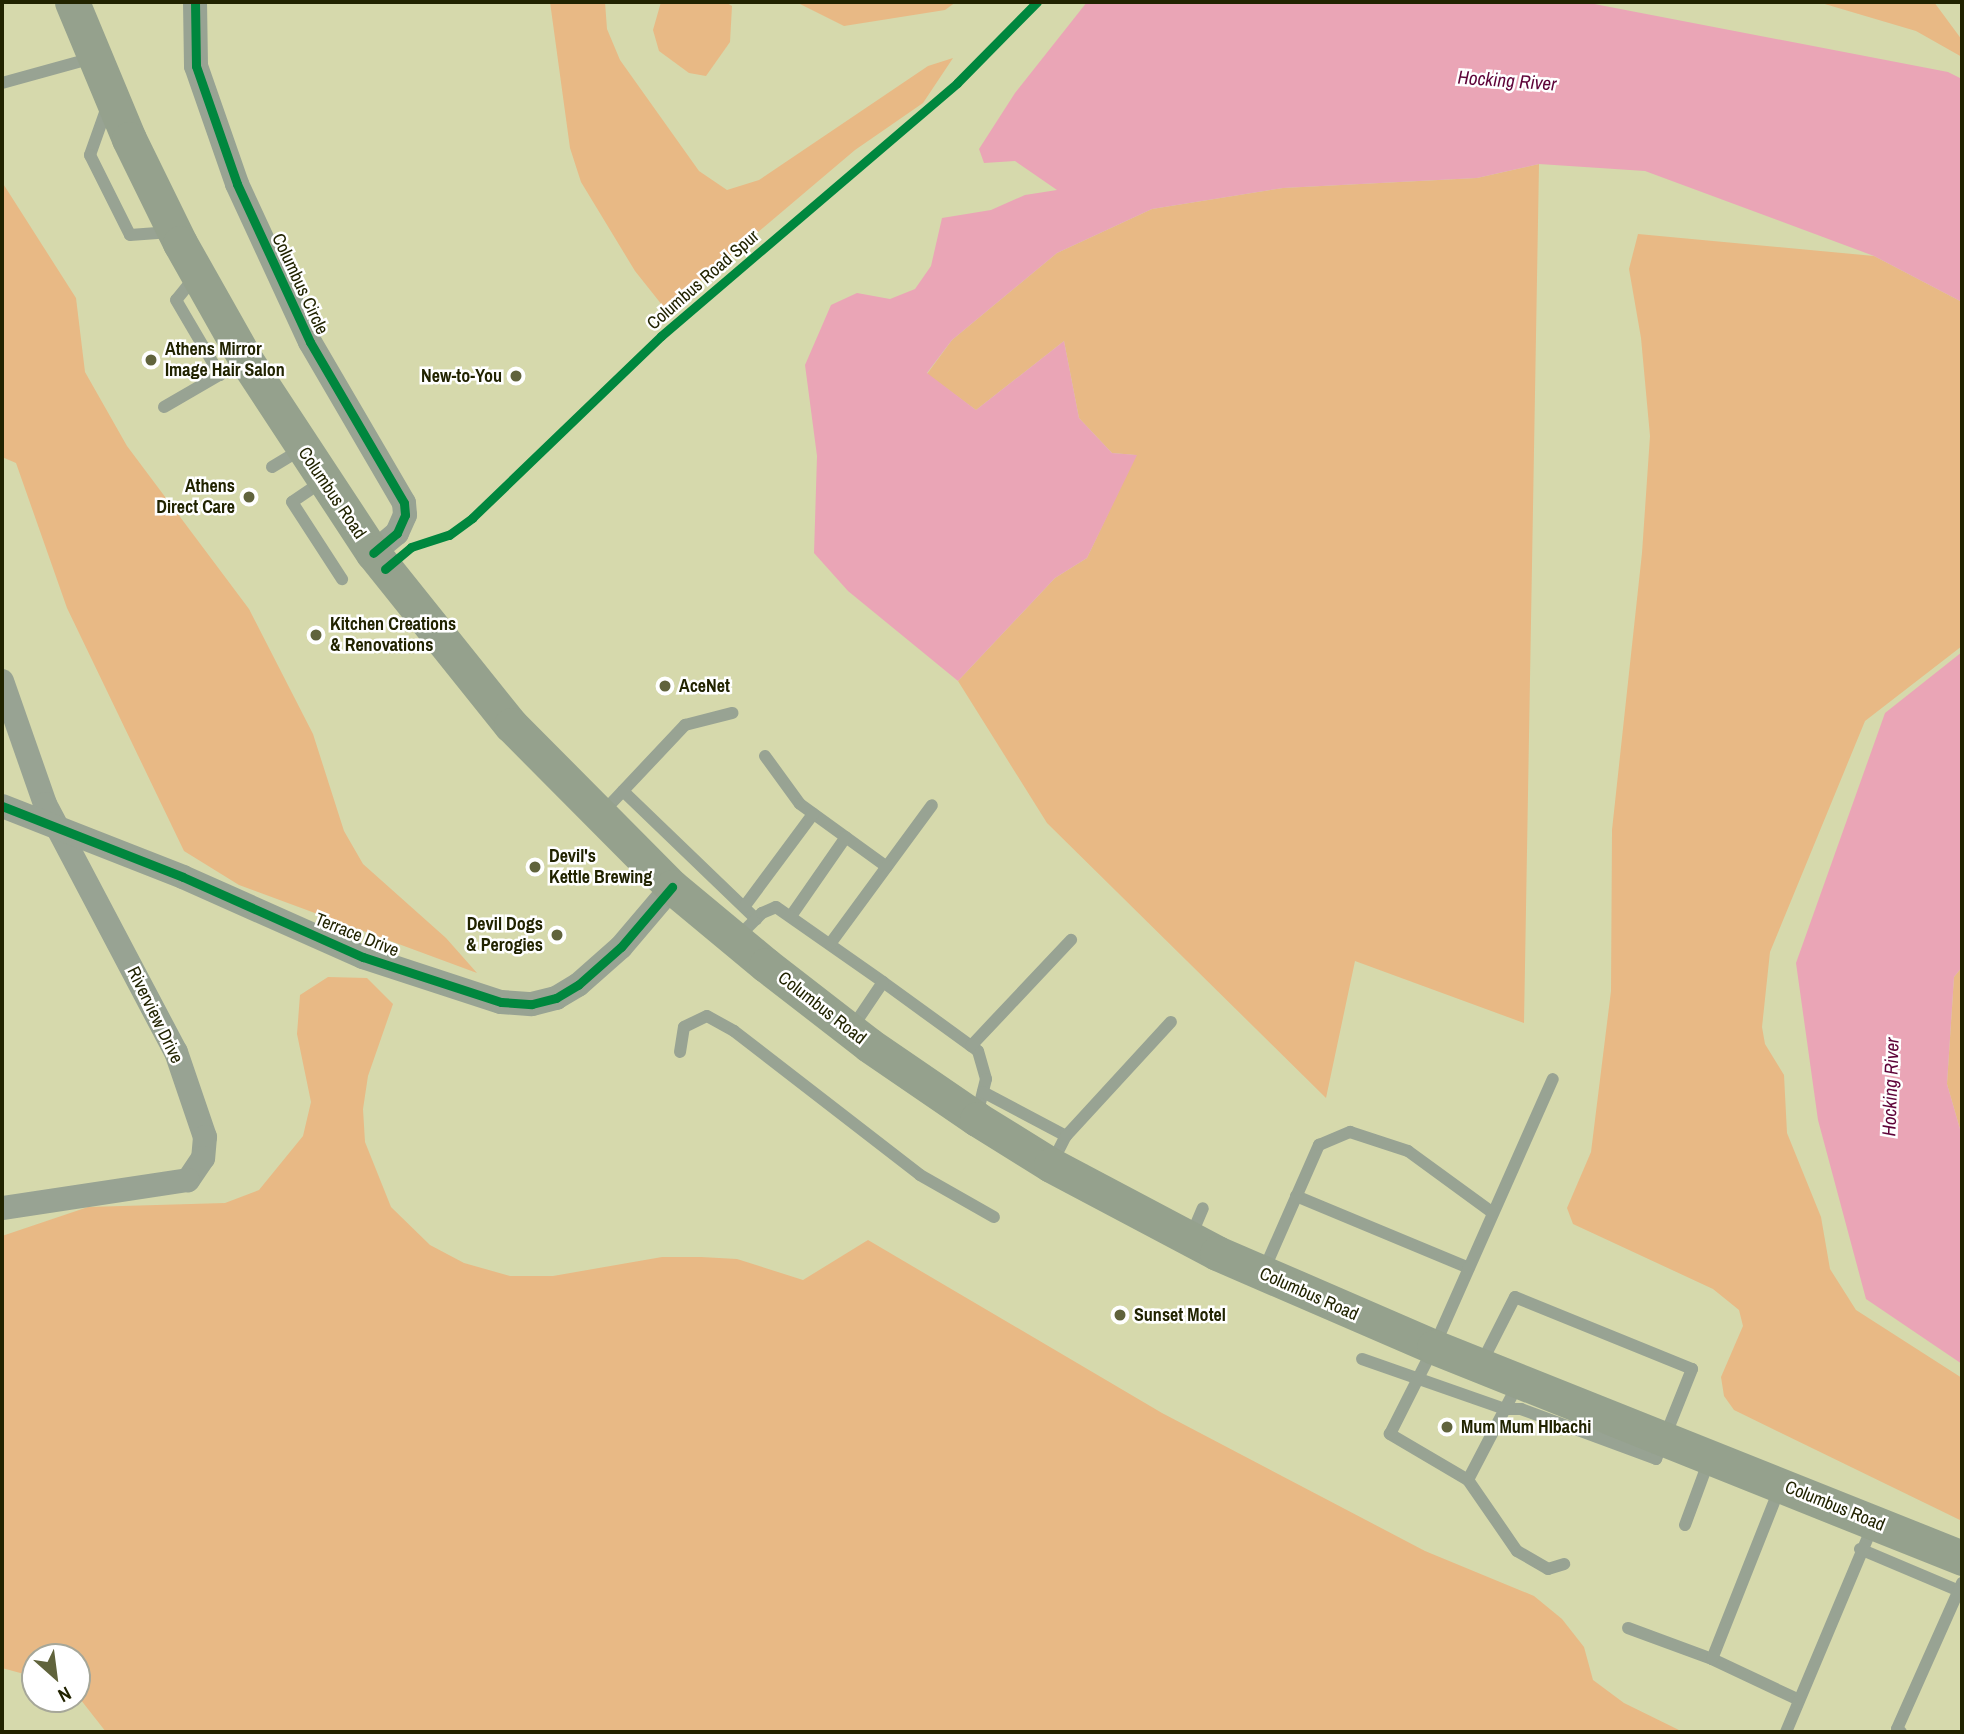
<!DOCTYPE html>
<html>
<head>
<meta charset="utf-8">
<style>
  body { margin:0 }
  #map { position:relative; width:1964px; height:1734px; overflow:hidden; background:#d6d9ac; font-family:"Archivo Narrow",sans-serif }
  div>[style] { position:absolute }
  .green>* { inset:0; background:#e8b985 }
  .water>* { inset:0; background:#eaa5b6 }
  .lane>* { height:12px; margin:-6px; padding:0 6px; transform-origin:6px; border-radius:6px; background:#98a393 }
  .street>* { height:24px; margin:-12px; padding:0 12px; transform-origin:12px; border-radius:12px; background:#98a393 }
  .secondary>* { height:35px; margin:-17.5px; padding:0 17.5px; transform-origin:17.5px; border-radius:17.5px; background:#95a18d }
  .cycleway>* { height:9px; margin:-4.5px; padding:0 4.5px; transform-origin:4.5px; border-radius:4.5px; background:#00873e }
  .dots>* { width:19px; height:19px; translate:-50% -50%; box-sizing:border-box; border:4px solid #fff; border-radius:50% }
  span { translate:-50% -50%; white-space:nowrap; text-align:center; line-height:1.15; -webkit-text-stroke:5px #fff; paint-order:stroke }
  .street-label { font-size:18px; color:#212300 }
  .poi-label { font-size:18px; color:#212300; font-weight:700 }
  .left { translate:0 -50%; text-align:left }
  .right { translate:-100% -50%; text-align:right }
  .water-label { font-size:19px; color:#5e0338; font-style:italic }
  .frame { position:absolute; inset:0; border:4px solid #212300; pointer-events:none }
  .north { position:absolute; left:21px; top:1643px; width:70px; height:70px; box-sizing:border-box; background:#fff; border:2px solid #a6a799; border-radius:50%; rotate:152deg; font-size:19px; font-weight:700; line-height:28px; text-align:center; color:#212300 }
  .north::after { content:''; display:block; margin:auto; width:24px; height:32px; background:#60633c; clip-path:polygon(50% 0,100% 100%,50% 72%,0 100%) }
</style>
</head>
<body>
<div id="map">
  <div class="green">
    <div style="clip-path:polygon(550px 2px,605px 2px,607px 29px,620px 60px,699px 171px,727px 190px,759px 180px,928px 66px,953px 58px,923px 103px,855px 150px,666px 310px,635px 271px,581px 182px,570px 148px)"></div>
    <div style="clip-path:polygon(661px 2px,725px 2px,732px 6px,730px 42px,706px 76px,689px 73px,659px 51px,653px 30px)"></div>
    <div style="clip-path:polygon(796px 2px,956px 2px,945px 10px,844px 26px)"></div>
    <div style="clip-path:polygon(1818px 2px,1934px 2px,1962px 40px,1962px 57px,1916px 31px)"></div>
    <div style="clip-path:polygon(1539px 164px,1524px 1023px,1355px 961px,1326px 1098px,1047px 823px,958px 681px,1055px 578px,1087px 558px,1136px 455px,1112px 453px,1079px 418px,1064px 341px,976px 410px,927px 374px,952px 340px,1057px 253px,1152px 209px,1283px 188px,1477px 178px)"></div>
    <div style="clip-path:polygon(2px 182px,76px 298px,85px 372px,127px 446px,249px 609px,313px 734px,344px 831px,363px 864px,446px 938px,477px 973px,239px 885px,184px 851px,67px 608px,16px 463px,2px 457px)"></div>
    <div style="clip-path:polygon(1638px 234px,1874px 256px,1962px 302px,1962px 646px,1865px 721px,1770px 952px,1762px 1027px,1765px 1044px,1784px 1075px,1787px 1133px,1821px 1217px,1830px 1269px,1856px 1310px,1962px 1378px,1962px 1521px,1734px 1410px,1724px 1396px,1721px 1377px,1743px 1326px,1739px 1310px,1713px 1289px,1573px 1224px,1567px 1208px,1591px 1152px,1611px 991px,1612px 830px,1642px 553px,1650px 436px,1641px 338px,1629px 269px)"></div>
    <div style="clip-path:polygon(1962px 967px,1962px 1136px,1947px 1084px,1954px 977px)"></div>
    <div style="clip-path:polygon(328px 977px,367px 978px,393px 1004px,368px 1076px,363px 1109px,365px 1142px,391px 1207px,430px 1245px,464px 1263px,510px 1276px,553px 1276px,662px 1257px,701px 1257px,737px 1259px,803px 1280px,868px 1240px,1162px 1413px,1425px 1551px,1534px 1596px,1562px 1619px,1584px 1647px,1593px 1680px,1624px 1703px,1683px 1732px,106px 1732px,77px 1695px,77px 1657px,35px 1657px,35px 1677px,2px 1668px,2px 1236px,88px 1207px,225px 1203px,259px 1190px,303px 1136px,311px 1102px,297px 1034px,300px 995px)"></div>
  </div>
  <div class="water">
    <div style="clip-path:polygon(1087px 2px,1584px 2px,1948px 72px,1962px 79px,1962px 302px,1874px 256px,1645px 171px,1539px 164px,1477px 178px,1283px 188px,1152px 209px,1057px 253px,952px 340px,927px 373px,976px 410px,1064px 341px,1079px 418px,1112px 453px,1137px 455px,1087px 558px,1055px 578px,958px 681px,848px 591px,814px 553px,817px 456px,805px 365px,831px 305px,857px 293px,890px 299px,915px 289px,931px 266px,942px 218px,991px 210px,1025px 195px,1057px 190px,1015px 161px,984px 163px,979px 149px,1015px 93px)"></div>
    <div style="clip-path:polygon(1962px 652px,1962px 967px,1954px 977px,1947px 1084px,1962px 1136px,1962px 1364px,1866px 1299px,1818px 1120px,1796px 963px,1885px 713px)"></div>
  </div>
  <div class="lane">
    <div style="left:2px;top:83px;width:94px;rotate:-15.4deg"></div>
    <div style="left:107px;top:107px;width:51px;rotate:109.5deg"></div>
    <div style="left:90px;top:155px;width:89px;rotate:63.4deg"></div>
    <div style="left:130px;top:235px;width:41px;rotate:-4.2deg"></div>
    <div style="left:194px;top:278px;width:28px;rotate:129deg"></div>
    <div style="left:176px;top:300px;width:87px;rotate:59.6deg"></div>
    <div style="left:164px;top:407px;width:94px;rotate:-30.1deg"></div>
    <div style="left:272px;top:467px;width:35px;rotate:-31deg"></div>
    <div style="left:323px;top:481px;width:37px;rotate:146deg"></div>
    <div style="left:292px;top:502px;width:92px;rotate:57deg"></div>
    <div style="left:765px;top:756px;width:59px;rotate:53.9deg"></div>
    <div style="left:800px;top:804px;width:107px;rotate:35.9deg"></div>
    <div style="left:623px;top:791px;width:185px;rotate:43.9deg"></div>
    <div style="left:603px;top:812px;width:120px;rotate:-46.7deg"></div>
    <div style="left:685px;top:725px;width:49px;rotate:-14.3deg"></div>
    <div style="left:744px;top:907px;width:116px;rotate:-53.4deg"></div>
    <div style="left:791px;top:916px;width:96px;rotate:-55.2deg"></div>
    <div style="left:736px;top:939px;width:37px;rotate:-45deg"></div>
    <div style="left:762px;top:913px;width:15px;rotate:-23deg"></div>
    <div style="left:776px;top:907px;width:131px;rotate:35deg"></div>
    <div style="left:883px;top:982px;width:117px;rotate:36deg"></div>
    <div style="left:978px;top:1051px;width:29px;rotate:74deg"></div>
    <div style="left:986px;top:1079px;width:37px;rotate:104deg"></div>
    <div style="left:830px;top:944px;width:172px;rotate:-53.7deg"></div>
    <div style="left:852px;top:1028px;width:55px;rotate:-56deg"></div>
    <div style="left:971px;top:1046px;width:146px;rotate:-46.7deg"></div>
    <div style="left:680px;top:1052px;width:25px;rotate:-81deg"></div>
    <div style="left:684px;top:1027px;width:25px;rotate:-26deg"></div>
    <div style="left:707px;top:1016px;width:31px;rotate:29deg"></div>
    <div style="left:734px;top:1031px;width:235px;rotate:37.7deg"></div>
    <div style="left:920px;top:1175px;width:85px;rotate:29.6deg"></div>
    <div style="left:983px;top:1092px;width:94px;rotate:27.9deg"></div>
    <div style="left:1052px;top:1163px;width:30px;rotate:-63deg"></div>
    <div style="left:1066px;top:1136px;width:155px;rotate:-47.4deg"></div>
    <div style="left:1296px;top:1196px;width:187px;rotate:22.6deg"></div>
    <div style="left:1191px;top:1236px;width:30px;rotate:-67deg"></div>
    <div style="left:1264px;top:1270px;width:137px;rotate:-66.3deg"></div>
    <div style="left:1319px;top:1145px;width:34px;rotate:-23deg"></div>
    <div style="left:1350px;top:1132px;width:61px;rotate:18.1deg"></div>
    <div style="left:1408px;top:1151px;width:105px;rotate:36.1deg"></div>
    <div style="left:1362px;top:1359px;width:151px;rotate:19.3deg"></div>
    <div style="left:1505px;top:1409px;width:16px"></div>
    <div style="left:1521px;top:1409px;width:144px;rotate:20.3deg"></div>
    <div style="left:1656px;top:1459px;width:97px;rotate:-68.2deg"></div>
    <div style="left:1692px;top:1369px;width:191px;rotate:-157.9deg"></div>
    <div style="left:1515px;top:1297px;width:73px;rotate:116.9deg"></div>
    <div style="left:1519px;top:1382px;width:110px;rotate:117.5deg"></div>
    <div style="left:1468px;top:1480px;width:86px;rotate:55.4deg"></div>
    <div style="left:1517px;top:1551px;width:36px;rotate:30deg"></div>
    <div style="left:1548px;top:1569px;width:17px;rotate:-17deg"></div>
    <div style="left:1468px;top:1480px;width:91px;rotate:-149.5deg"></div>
    <div style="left:1390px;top:1434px;width:97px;rotate:-63.2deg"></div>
    <div style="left:1434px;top:1347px;width:293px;rotate:-66.1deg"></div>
    <div style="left:1685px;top:1525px;width:69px;rotate:-69.7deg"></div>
    <div style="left:1860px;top:1549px;width:111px;rotate:22.9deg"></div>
    <div style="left:1628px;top:1628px;width:90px;rotate:20.3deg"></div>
    <div style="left:1712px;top:1659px;width:94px;rotate:25.2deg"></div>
    <div style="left:1712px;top:1659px;width:185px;rotate:-68.4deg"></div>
    <div style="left:1786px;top:1732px;width:225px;rotate:-67.2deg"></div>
    <div style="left:1901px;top:1732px;width:5px;rotate:-143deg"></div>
    <div style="left:1897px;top:1729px;width:160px;rotate:-66deg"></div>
  </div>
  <div class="street">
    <div style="left:195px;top:2px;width:64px;rotate:89.1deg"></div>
    <div style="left:196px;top:66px;width:125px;rotate:70.8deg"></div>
    <div style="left:237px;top:184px;width:174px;rotate:65.2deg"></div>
    <div style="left:310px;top:342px;width:186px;rotate:59.7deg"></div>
    <div style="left:404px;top:503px;width:12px;rotate:85deg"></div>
    <div style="left:405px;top:515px;width:20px;rotate:114deg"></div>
    <div style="left:397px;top:533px;width:31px;rotate:140deg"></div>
    <div style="left:2px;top:681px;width:130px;rotate:70.7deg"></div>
    <div style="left:45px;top:804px;width:280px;rotate:62.2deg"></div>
    <div style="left:176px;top:1052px;width:90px;rotate:71.2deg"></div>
    <div style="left:205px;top:1137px;width:21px;rotate:95deg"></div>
    <div style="left:203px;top:1158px;width:27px;rotate:124deg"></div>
    <div style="left:188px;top:1180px;width:188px;rotate:171.4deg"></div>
    <div style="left:2px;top:806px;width:194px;rotate:21.4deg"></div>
    <div style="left:183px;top:877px;width:197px;rotate:24deg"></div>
    <div style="left:363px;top:957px;width:145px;rotate:18.1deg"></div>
    <div style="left:501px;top:1002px;width:31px;rotate:4deg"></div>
    <div style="left:532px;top:1004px;width:25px;rotate:-14deg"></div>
    <div style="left:556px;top:998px;width:26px;rotate:-31deg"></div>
    <div style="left:578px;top:985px;width:57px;rotate:-41.5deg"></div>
    <div style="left:621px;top:947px;width:79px;rotate:-49.6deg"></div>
  </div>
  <div class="secondary">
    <div style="left:72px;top:2px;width:148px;rotate:67.4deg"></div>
    <div style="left:129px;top:139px;width:116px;rotate:63.9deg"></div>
    <div style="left:180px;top:243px;width:134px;rotate:60.6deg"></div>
    <div style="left:246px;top:360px;width:231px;rotate:56.7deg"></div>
    <div style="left:373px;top:553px;width:221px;rotate:51.3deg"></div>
    <div style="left:511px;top:725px;width:228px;rotate:45.2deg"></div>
    <div style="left:672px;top:887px;width:122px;rotate:39.7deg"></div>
    <div style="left:766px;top:965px;width:130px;rotate:37.8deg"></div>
    <div style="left:869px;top:1045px;width:131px;rotate:34.4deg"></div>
    <div style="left:977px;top:1119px;width:87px;rotate:31.9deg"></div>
    <div style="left:1051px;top:1165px;width:188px;rotate:27.9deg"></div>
    <div style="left:1217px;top:1253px;width:236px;rotate:23.4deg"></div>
    <div style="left:1434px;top:1347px;width:569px;rotate:21.78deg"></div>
  </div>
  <div class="cycleway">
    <div style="left:195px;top:2px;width:64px;rotate:89.1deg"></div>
    <div style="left:196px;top:66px;width:125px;rotate:70.8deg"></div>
    <div style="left:237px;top:184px;width:174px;rotate:65.2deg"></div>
    <div style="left:310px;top:342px;width:186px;rotate:59.7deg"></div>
    <div style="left:404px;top:503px;width:12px;rotate:85deg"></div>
    <div style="left:405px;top:515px;width:20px;rotate:114deg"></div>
    <div style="left:397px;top:533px;width:31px;rotate:140deg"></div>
    <div style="left:385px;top:569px;width:34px;rotate:-40deg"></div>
    <div style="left:411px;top:547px;width:40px;rotate:-18deg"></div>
    <div style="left:449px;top:535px;width:29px;rotate:-36deg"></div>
    <div style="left:472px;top:518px;width:262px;rotate:-43.9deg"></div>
    <div style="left:661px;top:336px;width:389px;rotate:-40.5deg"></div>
    <div style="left:957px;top:83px;width:114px;rotate:-45.4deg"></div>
    <div style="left:2px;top:806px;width:194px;rotate:21.4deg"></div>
    <div style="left:183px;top:877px;width:197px;rotate:24deg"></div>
    <div style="left:363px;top:957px;width:145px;rotate:18.1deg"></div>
    <div style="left:501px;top:1002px;width:31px;rotate:4deg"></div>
    <div style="left:532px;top:1004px;width:25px;rotate:-14deg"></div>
    <div style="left:556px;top:998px;width:26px;rotate:-31deg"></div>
    <div style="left:578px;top:985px;width:57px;rotate:-41.5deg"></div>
    <div style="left:621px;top:947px;width:79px;rotate:-49.6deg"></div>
  </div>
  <div class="dots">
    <div style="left:151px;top:360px;background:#60633c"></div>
    <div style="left:516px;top:376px;background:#60633c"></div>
    <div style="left:249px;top:497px;background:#60633c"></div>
    <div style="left:316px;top:635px;background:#60633c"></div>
    <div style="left:665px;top:686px;background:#60633c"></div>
    <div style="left:535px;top:867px;background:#60633c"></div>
    <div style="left:557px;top:935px;background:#60633c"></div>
    <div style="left:1120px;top:1315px;background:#60633c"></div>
    <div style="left:1447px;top:1427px;background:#60633c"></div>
  </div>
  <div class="street-label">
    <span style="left:703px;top:280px;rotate:-41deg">Columbus Road Spur</span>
    <span style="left:300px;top:284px;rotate:65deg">Columbus Circle</span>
    <span style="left:332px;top:493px;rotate:56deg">Columbus Road</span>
    <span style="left:357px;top:935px;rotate:22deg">Terrace Drive</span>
    <span style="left:822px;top:1008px;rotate:38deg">Columbus Road</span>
    <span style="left:155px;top:1015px;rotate:64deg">Riverview Drive</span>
    <span style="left:1309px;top:1294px;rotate:24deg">Columbus Road</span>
    <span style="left:1835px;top:1506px;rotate:22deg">Columbus Road</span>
  </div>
  <div class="poi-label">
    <span class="left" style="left:165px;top:360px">Athens Mirror<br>Image Hair Salon</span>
    <span class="right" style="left:502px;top:376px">New-to-You</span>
    <span class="right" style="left:235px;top:497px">Athens<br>Direct Care</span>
    <span class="left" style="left:330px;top:635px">Kitchen Creations<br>&amp; Renovations</span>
    <span class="left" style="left:679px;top:686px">AceNet</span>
    <span class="left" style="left:549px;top:867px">Devil's<br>Kettle Brewing</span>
    <span class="right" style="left:543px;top:935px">Devil Dogs<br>&amp; Perogies</span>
    <span class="left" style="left:1134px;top:1315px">Sunset Motel</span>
    <span class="left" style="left:1461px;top:1427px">Mum Mum HIbachi</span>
  </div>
  <div class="water-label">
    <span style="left:1507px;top:81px;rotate:4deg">Hocking River</span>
    <span style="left:1891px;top:1087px;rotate:-88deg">Hocking River</span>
  </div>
  <div class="frame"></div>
  <div class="north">N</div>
</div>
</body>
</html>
